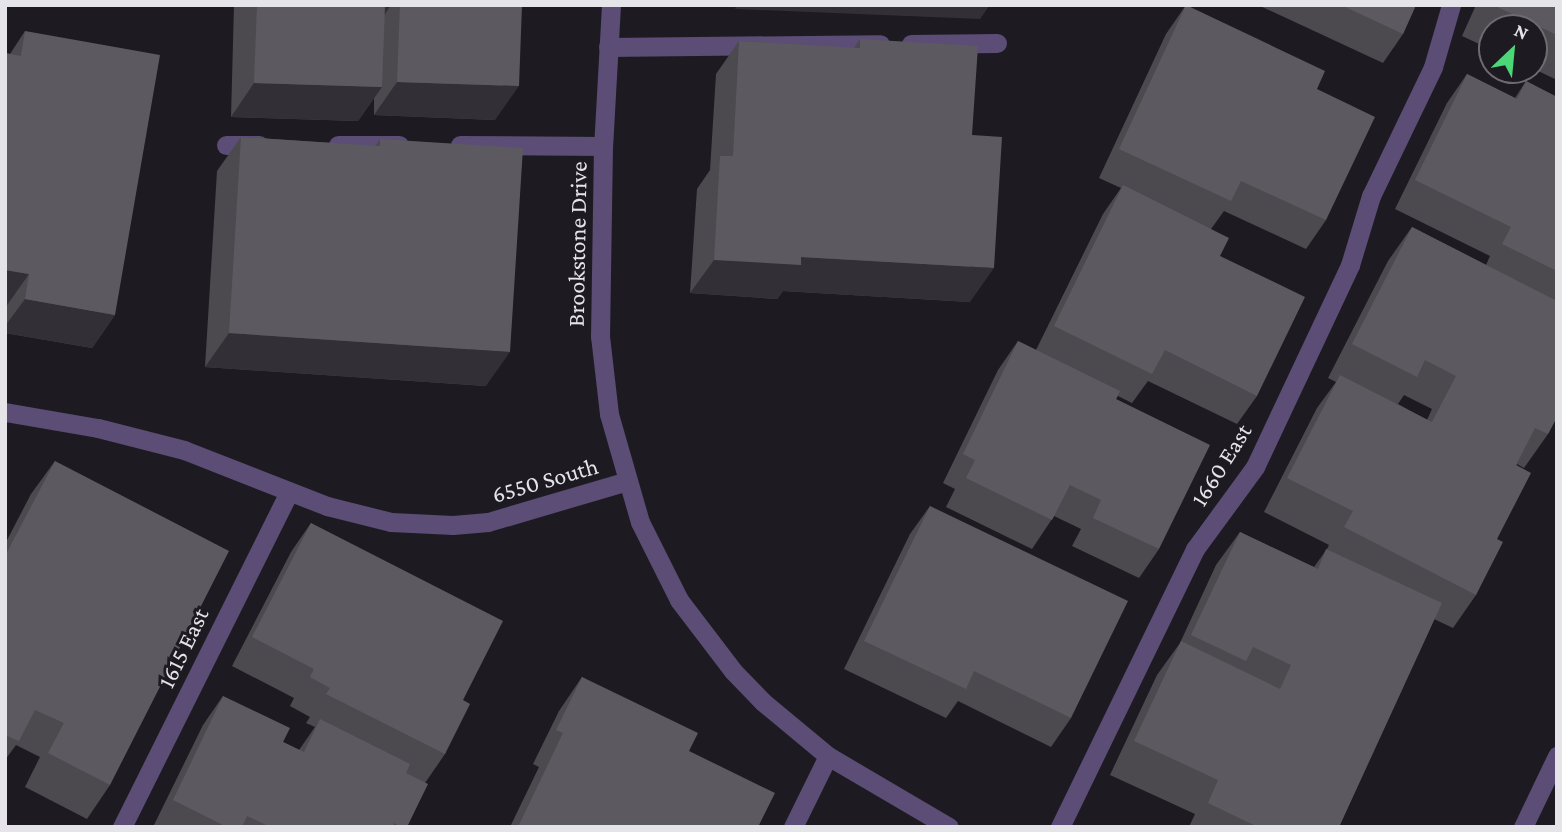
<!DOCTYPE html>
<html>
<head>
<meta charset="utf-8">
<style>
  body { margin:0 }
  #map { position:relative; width:1562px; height:832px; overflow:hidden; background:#1d1b21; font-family:"Crimson Pro",serif }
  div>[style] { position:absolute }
  .service>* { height:19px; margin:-9.5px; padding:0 9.5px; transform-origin:9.5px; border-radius:9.5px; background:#5b4d75 }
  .minor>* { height:19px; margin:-9.5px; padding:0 9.5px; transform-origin:9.5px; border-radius:9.5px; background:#5b4d75 }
  .wall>* { inset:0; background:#4c4a4f }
  .shaded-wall>* { inset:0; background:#323036 }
  .building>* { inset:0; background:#5c5a60 }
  span { translate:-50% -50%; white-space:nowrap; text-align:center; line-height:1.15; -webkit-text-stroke:6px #1d1b21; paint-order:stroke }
  .street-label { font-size:24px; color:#e5e4e8 }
  .frame { position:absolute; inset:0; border:7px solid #e5e4e8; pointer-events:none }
  .north { position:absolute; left:1478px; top:14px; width:70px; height:70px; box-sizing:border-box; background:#1d1b21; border:2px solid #6d6b71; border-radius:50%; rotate:26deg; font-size:19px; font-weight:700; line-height:28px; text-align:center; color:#e5e4e8 }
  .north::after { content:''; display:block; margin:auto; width:24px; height:32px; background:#4bd677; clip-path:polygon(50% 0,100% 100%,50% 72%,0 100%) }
</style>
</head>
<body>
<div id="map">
  <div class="service">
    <div style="left:911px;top:44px;width:86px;rotate:-0.7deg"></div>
    <div style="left:608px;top:47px;width:272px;rotate:-0.6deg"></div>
    <div style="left:226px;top:145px;width:33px"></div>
    <div style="left:338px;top:145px;width:61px"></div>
    <div style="left:460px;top:145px;width:143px;rotate:0.4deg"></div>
    <div style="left:122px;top:827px;width:374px;rotate:-63.5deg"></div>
  </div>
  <div class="minor">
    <div style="left:611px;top:5px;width:141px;rotate:93.2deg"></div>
    <div style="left:603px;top:146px;width:190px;rotate:90.9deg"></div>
    <div style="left:600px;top:336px;width:79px;rotate:83.4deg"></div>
    <div style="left:609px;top:414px;width:112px;rotate:74deg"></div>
    <div style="left:640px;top:522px;width:87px;rotate:63.4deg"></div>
    <div style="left:679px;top:600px;width:89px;rotate:52.7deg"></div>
    <div style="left:733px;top:671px;width:43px;rotate:45.9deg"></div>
    <div style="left:763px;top:702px;width:85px;rotate:39.7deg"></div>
    <div style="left:828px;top:756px;width:140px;rotate:30.4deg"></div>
    <div style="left:5px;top:412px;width:94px;rotate:9.8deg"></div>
    <div style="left:98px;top:428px;width:89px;rotate:14.3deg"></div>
    <div style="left:184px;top:450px;width:154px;rotate:21.4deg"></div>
    <div style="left:327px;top:506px;width:66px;rotate:14deg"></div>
    <div style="left:391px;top:522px;width:62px;rotate:2.8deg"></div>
    <div style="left:453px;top:525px;width:35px;rotate:-5deg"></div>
    <div style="left:488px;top:522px;width:145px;rotate:-16.4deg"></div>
    <div style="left:793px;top:827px;width:79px;rotate:-63.8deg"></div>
    <div style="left:1060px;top:827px;width:309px;rotate:-64.1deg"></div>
    <div style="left:1195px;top:549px;width:102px;rotate:-53.8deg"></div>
    <div style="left:1255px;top:467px;width:223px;rotate:-64.8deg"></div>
    <div style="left:1350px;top:265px;width:72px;rotate:-73.1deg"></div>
    <div style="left:1371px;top:196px;width:143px;rotate:-64.3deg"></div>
    <div style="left:1433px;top:67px;width:65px;rotate:-73.8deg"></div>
    <div style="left:1523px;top:827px;width:79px;rotate:-64.4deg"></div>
  </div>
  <div class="wall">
    <div style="clip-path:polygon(234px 5px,522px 5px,495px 120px,374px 115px,374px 98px,358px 121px,231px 117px)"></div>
    <div style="clip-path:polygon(1186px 5px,1317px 89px,1326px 220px,1306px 249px,1224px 211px,1211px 229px,1220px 256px,1257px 396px,1237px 424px,1148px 381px,1132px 403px,1118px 396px,1116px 399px,1159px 549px,1139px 578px,1072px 546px,1081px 529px,1054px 516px,1032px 549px,946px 507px,955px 489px,943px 483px,998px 370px,1018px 341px,1036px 350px,1103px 214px,1121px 188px,1099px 178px,1166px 34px)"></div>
    <div style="clip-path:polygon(1258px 5px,1416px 5px,1403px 34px,1383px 63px)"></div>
    <div style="clip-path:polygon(1476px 5px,1557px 5px,1557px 80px,1534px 69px,1534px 28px,1492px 28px,1492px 50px,1462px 36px)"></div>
    <div style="clip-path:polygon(25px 31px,115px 315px,92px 348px,5px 333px,5px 53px,10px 54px)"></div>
    <div style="clip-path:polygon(860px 39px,972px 135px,970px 302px,783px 291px,777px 299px,690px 293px,697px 189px,710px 170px,716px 74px,739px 41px,854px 48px)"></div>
    <div style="clip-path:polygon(evenodd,1467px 74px,1515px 98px,1526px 81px,1557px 97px,1557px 417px,1548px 434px,1524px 468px,1517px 464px,1497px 539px,1476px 595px,1453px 628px,1434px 619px,1339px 827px,1189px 827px,1195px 814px,1110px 775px,1157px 675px,1180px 643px,1216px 565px,1240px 532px,1314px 567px,1327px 549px,1329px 545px,1264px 512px,1317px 408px,1336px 382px,1328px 378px,1388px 261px,1412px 227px,1486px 265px,1490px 256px,1395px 209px,1447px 103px,1467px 74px,1404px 395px,1432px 409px,1427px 420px,1398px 404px,1404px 395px)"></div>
    <div style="clip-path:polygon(241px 137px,375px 146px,380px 139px,486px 386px,205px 367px,217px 171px)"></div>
    <div style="clip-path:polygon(55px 461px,110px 785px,87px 819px,25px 787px,40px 757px,16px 745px,5px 760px,5px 544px,31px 494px)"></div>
    <div style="clip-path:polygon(930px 506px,1071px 718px,1051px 747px,958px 701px,946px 718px,844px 669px,910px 534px)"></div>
    <div style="clip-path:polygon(311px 523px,463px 700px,445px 754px,425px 783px,407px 827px,153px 827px,203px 725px,223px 696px,283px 742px,299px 750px,315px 727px,306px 723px,310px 717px,290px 706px,294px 698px,232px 666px,291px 552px)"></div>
    <div style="clip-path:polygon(582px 677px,689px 751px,758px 827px,510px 827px,539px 767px,533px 764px,559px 711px)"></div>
  </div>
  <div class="shaded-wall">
    <div style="clip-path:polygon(375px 5px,391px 5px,377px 26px)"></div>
    <div style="clip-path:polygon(737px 5px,990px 5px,980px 19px,735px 9px)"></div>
    <div style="clip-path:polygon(397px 82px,519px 86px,495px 120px,374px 115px)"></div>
    <div style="clip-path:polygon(254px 83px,382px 87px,358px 121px,231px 117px)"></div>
    <div style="clip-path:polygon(801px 257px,994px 268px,970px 302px,783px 291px,777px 299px,690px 293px,714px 260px)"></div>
    <div style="clip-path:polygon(5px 270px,29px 274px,5px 308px)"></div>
    <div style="clip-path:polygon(25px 299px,115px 315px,92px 348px,5px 333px,5px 326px)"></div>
    <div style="clip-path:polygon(229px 333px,510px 352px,486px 386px,205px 367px)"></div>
  </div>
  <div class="building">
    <div style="clip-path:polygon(257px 5px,385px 5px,382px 87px,254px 83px)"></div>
    <div style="clip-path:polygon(400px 5px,522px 5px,519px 86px,397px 82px)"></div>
    <div style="clip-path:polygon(1186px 5px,1325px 71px,1317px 89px,1375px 117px,1326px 220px,1241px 181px,1231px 201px,1119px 149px)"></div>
    <div style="clip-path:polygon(1341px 5px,1416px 5px,1403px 34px)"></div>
    <div style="clip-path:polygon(1493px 5px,1557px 5px,1557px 35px)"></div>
    <div style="clip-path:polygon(25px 31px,160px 55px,115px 315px,25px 299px,29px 274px,5px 270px,5px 53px,21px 56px)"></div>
    <div style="clip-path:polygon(860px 39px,978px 46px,972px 135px,1002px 137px,994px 268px,801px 257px,801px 265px,714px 260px,720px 156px,733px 156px,739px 41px,860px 48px)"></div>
    <div style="clip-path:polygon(1467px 74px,1517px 99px,1526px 81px,1557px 97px,1557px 271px,1502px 244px,1511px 227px,1415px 180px)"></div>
    <div style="clip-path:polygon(241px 137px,380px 146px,380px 139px,523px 148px,510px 352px,229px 333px)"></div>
    <div style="clip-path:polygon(1123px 185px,1229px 238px,1220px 256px,1305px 297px,1257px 396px,1165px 350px,1152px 374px,1054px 326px)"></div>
    <div style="clip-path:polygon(1412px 227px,1557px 301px,1557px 417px,1548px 434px,1535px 428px,1516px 465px,1531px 473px,1497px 539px,1503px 542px,1476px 595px,1344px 527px,1353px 511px,1287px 478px,1340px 375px,1432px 422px,1456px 376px,1425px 360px,1417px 377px,1352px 344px)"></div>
    <div style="clip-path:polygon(1018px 341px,1120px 391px,1116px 399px,1210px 445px,1159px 549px,1093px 518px,1101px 500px,1070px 485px,1052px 520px,966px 478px,975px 460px,963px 454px)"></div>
    <div style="clip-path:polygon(55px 461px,229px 551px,110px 785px,48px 753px,64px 723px,35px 710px,19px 741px,5px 735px,5px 556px)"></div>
    <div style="clip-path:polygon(930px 506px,1128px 601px,1071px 718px,974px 671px,966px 689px,864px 641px)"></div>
    <div style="clip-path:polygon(311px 523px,503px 621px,463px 700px,470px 704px,445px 754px,326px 694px,330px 688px,310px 677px,314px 669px,252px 637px)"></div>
    <div style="clip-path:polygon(1240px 532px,1318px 569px,1326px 549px,1442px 603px,1339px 827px,1258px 827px,1208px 803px,1218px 780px,1134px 741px,1181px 641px,1280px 689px,1291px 665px,1253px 647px,1246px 661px,1191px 635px)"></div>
    <div style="clip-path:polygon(582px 677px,698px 733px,689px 751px,775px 793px,758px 827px,518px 827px,563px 733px,556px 730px)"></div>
    <div style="clip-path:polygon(223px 696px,290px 728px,283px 742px,304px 752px,320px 719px,410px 764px,406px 773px,428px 784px,407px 827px,402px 827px,394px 823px,393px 827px,270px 827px,247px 816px,242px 827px,227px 827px,173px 800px)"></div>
  </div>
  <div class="street-label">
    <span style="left:577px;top:244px;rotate:-89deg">Brookstone Drive</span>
    <span style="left:1221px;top:465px;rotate:-58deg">1660 East</span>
    <span style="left:545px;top:480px;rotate:-16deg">6550 South</span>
    <span style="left:183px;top:648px;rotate:-64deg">1615 East</span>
  </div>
  <div class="frame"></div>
  <div class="north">N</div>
</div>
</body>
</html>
